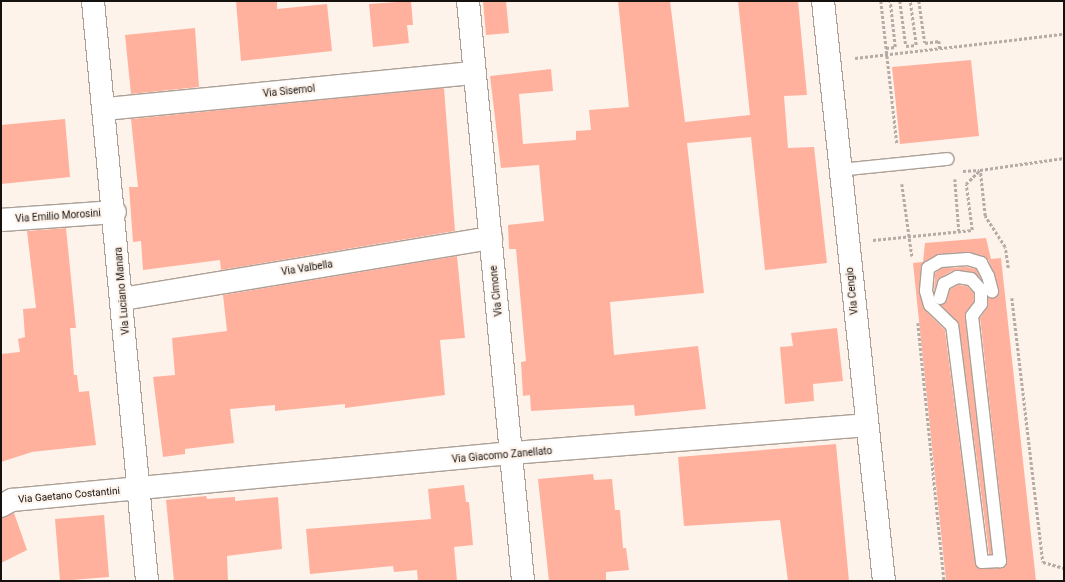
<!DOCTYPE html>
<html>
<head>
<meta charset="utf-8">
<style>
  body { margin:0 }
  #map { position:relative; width:1065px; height:582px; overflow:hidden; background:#fef3eb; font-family:Roboto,sans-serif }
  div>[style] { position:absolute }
  .building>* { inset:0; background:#ffb19e }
  .path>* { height:2.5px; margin-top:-1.25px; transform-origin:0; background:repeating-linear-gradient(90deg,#b5aca6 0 3px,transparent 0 5px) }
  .roads { filter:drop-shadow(1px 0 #aca096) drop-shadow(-1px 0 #aca096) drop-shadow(0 1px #aca096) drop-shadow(0 -1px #aca096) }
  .service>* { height:12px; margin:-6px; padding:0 6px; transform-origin:6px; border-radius:6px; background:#fff }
  .minor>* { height:22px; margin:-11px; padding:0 11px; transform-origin:11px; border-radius:11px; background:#fff }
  span { translate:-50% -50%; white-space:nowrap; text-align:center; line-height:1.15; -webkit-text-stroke:4px #fef3eb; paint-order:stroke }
  .street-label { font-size:10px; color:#15110e }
  .frame { position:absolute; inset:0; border:2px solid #15110e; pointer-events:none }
</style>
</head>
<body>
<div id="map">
  <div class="building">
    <div style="clip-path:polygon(236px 1px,277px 1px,277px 9px,327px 4px,332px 51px,241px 61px)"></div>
    <div style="clip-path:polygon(411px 1px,413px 25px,407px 25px,409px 43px,373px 47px,369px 4px)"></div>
    <div style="clip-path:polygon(483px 1px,506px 1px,509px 33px,486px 35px)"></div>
    <div style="clip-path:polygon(618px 1px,670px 1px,685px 122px,750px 115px,738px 1px,798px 1px,807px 95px,784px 96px,788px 148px,814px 147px,827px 263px,765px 270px,751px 137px,687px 143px,704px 293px,610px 302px,614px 355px,698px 346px,706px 409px,635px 416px,634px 405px,531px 411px,530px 395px,523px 396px,521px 362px,526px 361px,516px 249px,509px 249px,508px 225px,544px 221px,539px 165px,501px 168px,490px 76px,551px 69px,553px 91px,519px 94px,523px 144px,576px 140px,576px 131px,591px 130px,589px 110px,629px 107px)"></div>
    <div style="clip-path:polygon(195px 28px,199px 87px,131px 94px,125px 35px)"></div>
    <div style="clip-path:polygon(971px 60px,979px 136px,900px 144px,892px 67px)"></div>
    <div style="clip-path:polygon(444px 88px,455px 231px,221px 270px,220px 260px,143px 270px,141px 241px,133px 242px,129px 187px,138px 187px,131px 119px)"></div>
    <div style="clip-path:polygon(65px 119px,70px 177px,1px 184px,1px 125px)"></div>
    <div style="clip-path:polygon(66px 228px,76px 328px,70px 328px,74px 375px,77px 375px,79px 392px,89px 391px,96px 445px,32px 452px,1px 462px,1px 354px,20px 352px,18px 339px,25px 337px,23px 309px,36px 308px,27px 231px)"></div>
    <div style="clip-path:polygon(evenodd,986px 238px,991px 259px,1001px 258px,1036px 581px,946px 581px,913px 263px,923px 262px,925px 243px,986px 238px,968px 252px,988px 259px,999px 289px,997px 297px,988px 297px,987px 308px,980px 318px,1007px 560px,1005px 567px,1000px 568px,979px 569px,975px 563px,945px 330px,925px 310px,919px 293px,921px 267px,924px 262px,939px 254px,968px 252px)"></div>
    <div style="clip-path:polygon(457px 256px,465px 338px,440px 340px,445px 395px,345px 408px,345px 404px,275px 411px,275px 405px,230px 409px,234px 443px,185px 449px,185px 454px,163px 457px,153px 377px,175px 375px,172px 338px,227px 331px,223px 295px)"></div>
    <div style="clip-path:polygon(967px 267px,976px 269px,981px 279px,972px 272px,954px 270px,938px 279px,934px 292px,935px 273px,942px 268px)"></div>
    <div style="clip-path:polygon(958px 285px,967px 286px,974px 293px,974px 302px,965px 317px,992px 554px,989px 554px,959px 325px,941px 305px,947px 300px,950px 289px)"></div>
    <div style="clip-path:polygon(837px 328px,843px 381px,813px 384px,814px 401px,785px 404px,780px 347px,793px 346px,791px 333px)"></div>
    <div style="clip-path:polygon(836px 444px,849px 581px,788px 581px,780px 520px,684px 526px,678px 457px)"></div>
    <div style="clip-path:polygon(593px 474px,594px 480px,612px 479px,615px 510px,620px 510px,623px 548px,626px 548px,629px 570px,606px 572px,606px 581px,549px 581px,538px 479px)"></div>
    <div style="clip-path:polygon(464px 485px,466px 502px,469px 502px,473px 545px,454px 547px,457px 581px,418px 581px,417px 570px,394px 572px,393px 566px,310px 574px,306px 529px,431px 519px,428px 489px)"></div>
    <div style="clip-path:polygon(206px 496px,207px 499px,235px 497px,235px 501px,278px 497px,282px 549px,227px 556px,228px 581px,174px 581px,166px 500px)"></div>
    <div style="clip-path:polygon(14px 513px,27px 550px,1px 563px,1px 518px)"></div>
    <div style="clip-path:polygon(104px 515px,109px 577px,60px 581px,55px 519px)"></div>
  </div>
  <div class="path">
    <div style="left:881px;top:1px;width:143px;rotate:83.6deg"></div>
    <div style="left:900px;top:1px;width:45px;rotate:82.4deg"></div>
    <div style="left:906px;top:46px;width:10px;rotate:-6deg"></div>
    <div style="left:916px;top:45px;width:44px;rotate:-97.8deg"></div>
    <div style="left:919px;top:1px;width:42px;rotate:81.9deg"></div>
    <div style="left:925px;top:43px;width:14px;rotate:-8deg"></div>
    <div style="left:939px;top:41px;width:8px;rotate:83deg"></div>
    <div style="left:886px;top:48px;width:9px;rotate:-6deg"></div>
    <div style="left:895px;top:47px;width:46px;rotate:-96.2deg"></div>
    <div style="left:855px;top:58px;width:210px;rotate:-6.6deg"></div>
    <div style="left:963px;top:171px;width:16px;rotate:-4deg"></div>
    <div style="left:955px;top:179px;width:52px;rotate:85.6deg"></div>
    <div style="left:902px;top:184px;width:73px;rotate:82.1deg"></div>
    <div style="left:873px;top:240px;width:100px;rotate:-5.8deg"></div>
    <div style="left:972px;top:230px;width:46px;rotate:-97.4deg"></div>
    <div style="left:966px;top:184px;width:20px;rotate:-45deg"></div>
    <div style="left:1008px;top:268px;width:21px;rotate:-98deg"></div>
    <div style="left:1005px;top:247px;width:37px;rotate:-123deg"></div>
    <div style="left:985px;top:216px;width:46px;rotate:-96.2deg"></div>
    <div style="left:980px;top:170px;width:85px;rotate:-8.1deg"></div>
    <div style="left:1012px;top:298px;width:266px;rotate:83.3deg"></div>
    <div style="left:1043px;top:562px;width:22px;rotate:16deg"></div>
    <div style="left:918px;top:323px;width:259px;rotate:84.2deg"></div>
  </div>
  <div class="roads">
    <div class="service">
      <div style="left:839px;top:170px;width:109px;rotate:-5.8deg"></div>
      <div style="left:940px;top:298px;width:15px;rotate:-74deg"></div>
      <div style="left:944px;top:284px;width:15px;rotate:-28deg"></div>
      <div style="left:957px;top:277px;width:14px;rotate:8deg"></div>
      <div style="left:971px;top:279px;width:15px;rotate:48deg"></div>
      <div style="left:981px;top:290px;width:14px;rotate:90deg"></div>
      <div style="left:981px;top:304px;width:15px;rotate:127deg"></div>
      <div style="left:972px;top:316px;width:247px;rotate:83.5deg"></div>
      <div style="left:1000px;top:561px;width:18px;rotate:177deg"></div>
      <div style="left:982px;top:562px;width:238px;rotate:-97.2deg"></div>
      <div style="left:952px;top:326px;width:30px;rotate:-136deg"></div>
      <div style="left:930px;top:305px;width:15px;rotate:-106deg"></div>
      <div style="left:926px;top:291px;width:23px;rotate:-85deg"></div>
      <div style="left:928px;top:268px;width:14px;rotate:-30deg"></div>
      <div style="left:940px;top:261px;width:28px;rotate:-4deg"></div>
      <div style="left:968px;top:259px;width:14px;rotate:17deg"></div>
      <div style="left:981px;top:263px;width:15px;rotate:62deg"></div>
      <div style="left:988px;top:276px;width:16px;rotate:75deg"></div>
    </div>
    <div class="minor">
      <div style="left:93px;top:1px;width:583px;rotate:84.68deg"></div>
      <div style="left:468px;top:1px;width:583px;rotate:84.58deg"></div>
      <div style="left:823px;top:1px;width:583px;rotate:84deg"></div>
      <div style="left:105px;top:109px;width:371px;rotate:-5.6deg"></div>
      <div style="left:1px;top:220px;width:114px;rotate:-4deg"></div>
      <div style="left:122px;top:299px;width:374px;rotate:-9.4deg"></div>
      <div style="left:1px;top:506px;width:13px;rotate:-29deg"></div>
      <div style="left:12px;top:500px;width:502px;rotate:-5.37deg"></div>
      <div style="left:512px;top:453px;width:356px;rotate:-4.5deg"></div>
    </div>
  </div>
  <div class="street-label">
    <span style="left:289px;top:91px;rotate:-6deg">Via Sisemol</span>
    <span style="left:58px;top:216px;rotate:-4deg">Via Emilio Morosini</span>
    <span style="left:307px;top:268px;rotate:-9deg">Via Valbella</span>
    <span style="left:122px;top:291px;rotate:-95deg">Via Luciano Manara</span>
    <span style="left:496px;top:291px;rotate:-96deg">Via Cimone</span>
    <span style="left:852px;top:291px;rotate:-96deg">Via Cengio</span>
    <span style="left:502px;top:455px;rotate:-5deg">Via Giacomo Zanellato</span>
    <span style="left:69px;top:495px;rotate:-5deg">Via Gaetano Costantini</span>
  </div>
  <div class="frame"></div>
</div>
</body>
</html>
